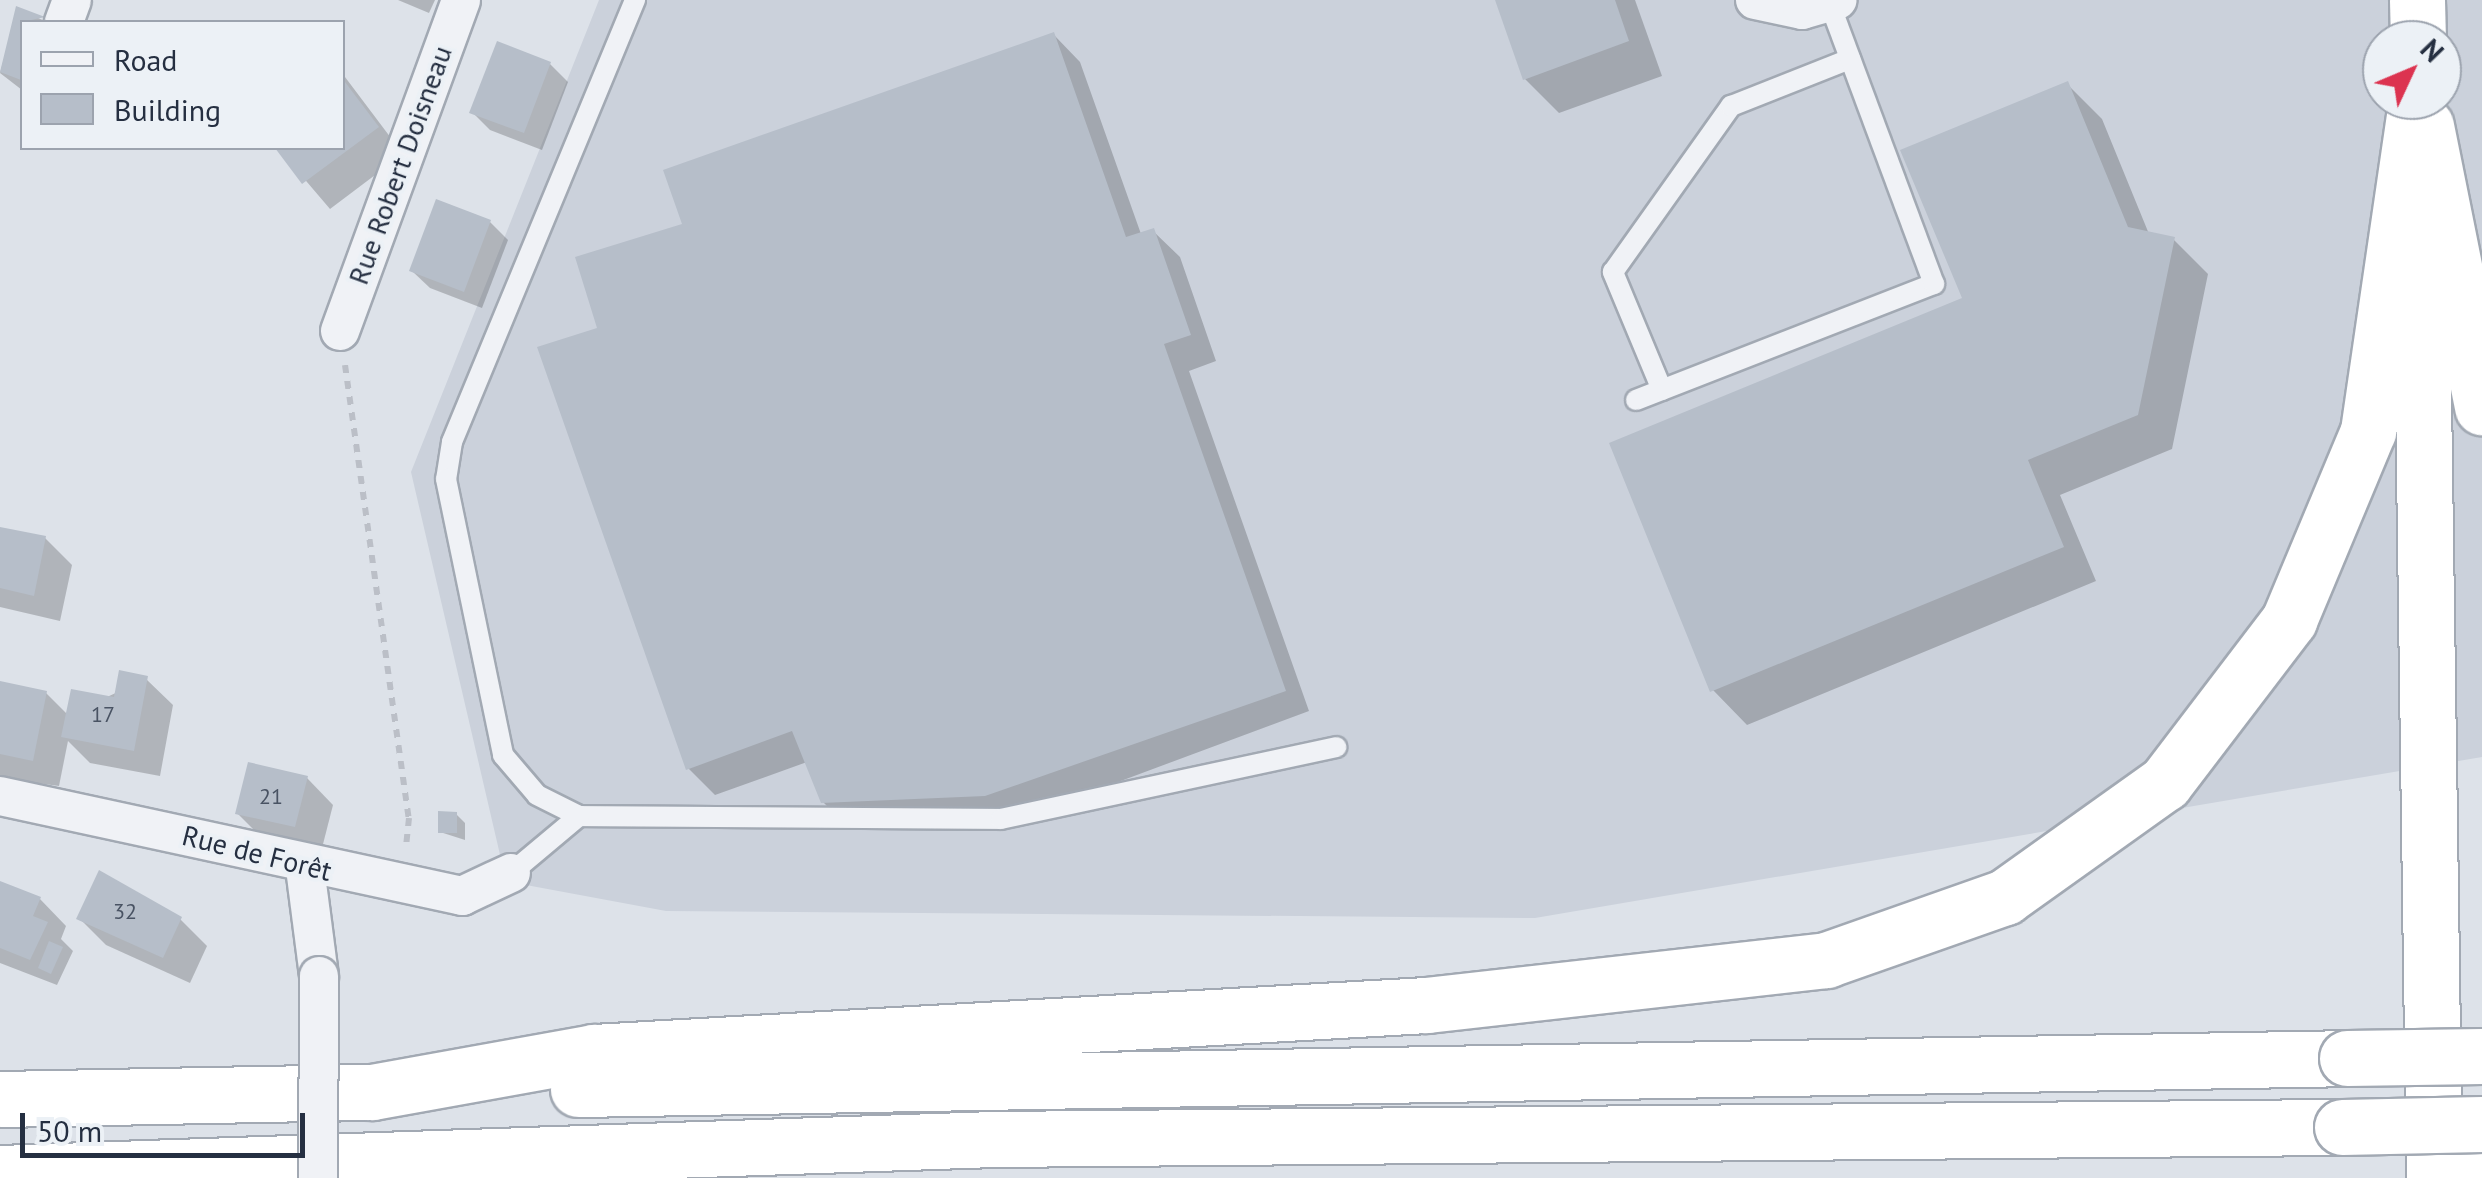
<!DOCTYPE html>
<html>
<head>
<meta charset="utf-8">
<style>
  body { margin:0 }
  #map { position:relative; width:2482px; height:1178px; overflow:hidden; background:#dde2e9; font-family:"PT Sans",sans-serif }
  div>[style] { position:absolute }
  .built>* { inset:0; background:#cbd1db }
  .shadow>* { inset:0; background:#0003 }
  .building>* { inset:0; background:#b6bec9 }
  .path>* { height:6px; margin-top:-3px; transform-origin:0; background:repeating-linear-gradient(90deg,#bbbfc7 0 8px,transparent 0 16px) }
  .roads { filter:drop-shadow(2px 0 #a2a9b3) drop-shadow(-2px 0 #a2a9b3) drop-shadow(0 2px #a2a9b3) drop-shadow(0 -2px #a2a9b3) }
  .lane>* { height:20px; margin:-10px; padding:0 10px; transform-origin:10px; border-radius:10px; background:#f0f2f6 }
  .street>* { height:38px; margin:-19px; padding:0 19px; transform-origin:19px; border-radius:19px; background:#f0f2f6 }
  .highway>* { height:55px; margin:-27.5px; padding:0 27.5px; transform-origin:27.5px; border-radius:27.5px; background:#fff }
  .bridges { filter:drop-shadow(2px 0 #a2a9b3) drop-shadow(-2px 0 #a2a9b3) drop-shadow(0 2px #a2a9b3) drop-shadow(0 -2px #a2a9b3) }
  .street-bridge>* { height:38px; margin:-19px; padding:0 19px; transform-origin:19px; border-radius:19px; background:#f0f2f6 }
  .highway-bridge>* { height:55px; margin:-27.5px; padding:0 27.5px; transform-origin:27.5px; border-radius:27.5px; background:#fff }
  span { translate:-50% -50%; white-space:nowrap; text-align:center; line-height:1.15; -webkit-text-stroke:8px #ecf1f6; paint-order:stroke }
  .number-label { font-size:22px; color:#495363 }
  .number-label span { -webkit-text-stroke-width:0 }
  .street-label { font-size:28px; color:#252f41 }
  .legend { position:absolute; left:20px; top:20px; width:325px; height:130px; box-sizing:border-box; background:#ecf1f6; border:2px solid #9ca3ae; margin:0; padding:12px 18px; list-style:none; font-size:30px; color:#252f41 }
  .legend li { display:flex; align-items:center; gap:20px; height:50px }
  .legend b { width:50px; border:2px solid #9ca3ae }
  .north { position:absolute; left:2362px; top:20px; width:100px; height:100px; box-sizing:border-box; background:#ecf1f6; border:2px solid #9ca3ae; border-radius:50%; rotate:46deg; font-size:28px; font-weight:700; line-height:40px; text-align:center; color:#252f41 }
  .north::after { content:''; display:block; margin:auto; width:35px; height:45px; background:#dc3350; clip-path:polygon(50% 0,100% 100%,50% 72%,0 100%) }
  .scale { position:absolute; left:20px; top:1113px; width:285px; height:45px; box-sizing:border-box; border:5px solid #252f41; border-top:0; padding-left:12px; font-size:30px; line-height:35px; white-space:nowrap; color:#252f41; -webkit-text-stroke:8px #ecf1f6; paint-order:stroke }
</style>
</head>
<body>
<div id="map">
  <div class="built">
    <div style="clip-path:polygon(evenodd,599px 0,2482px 0,2482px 757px,1535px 918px,666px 911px,526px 885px,501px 859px,411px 472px,599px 0,2382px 40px,2442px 40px,2442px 100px,2382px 100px,2382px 40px)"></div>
  </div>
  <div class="shadow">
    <div style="clip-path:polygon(398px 0,435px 0,429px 13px)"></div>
    <div style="clip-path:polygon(1497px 0,1635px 0,1662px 76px,1559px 113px,1525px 79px)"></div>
    <div style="clip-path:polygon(18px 9px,47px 22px,22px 22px,22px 90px,0 73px)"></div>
    <div style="clip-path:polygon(1054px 35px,1080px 62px,1141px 234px,1153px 231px,1180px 257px,1216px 361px,1189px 371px,1309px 711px,1013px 821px,850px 829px,823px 802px,807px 762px,715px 795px,689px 769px,600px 329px,686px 226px)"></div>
    <div style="clip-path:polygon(550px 64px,568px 82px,542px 150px,490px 130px,472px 112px)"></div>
    <div style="clip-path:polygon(342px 73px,403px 154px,330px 209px,278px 148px,342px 148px)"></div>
    <div style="clip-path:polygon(2067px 84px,2102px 119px,2149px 234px,2174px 240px,2208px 274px,2172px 449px,2060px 495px,2096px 581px,1747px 725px,1713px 690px,1965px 299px)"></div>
    <div style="clip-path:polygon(490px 222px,508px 240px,482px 308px,430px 288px,412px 271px)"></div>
    <div style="clip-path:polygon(0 530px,45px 538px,72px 565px,60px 621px,0 607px)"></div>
    <div style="clip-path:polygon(146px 679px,173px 705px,160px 776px,90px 763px,68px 741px,59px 786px,0 778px,0 690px,46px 693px,68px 715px)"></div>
    <div style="clip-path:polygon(307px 778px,333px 805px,321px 852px,264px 840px,237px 813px)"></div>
    <div style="clip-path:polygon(456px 814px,465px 823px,465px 840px,440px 832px)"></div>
    <div style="clip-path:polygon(0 885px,40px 899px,66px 926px,61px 939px,73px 951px,57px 985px,0 963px)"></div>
    <div style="clip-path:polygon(79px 918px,180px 919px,207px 946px,190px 983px,106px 945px)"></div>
  </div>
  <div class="building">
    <div style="clip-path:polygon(1495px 0,1615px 0,1629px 41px,1523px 80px)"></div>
    <div style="clip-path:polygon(16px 6px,45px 17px,22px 22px,21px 80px,0 72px)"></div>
    <div style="clip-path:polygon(1054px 32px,1126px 237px,1154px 228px,1191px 335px,1164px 344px,1286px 691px,985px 796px,821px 803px,792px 731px,686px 770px,537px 347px,597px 328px,575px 257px,682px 224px,663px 170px)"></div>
    <div style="clip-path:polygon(497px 41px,551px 62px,524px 133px,469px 113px)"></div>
    <div style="clip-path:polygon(342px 78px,379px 127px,302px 184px,275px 148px,342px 148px)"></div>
    <div style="clip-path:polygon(2068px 81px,2128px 227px,2175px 237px,2138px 415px,2028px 460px,2064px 547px,1710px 692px,1609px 443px,1962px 298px,1900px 150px)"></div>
    <div style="clip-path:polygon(436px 199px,491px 220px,464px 292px,409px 271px)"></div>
    <div style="clip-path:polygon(0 527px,46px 536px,34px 596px,0 588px)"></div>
    <div style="clip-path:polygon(119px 670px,148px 676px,134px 751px,61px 737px,71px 689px,114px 697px)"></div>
    <div style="clip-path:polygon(0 681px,47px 691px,33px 761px,0 754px)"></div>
    <div style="clip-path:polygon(248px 762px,308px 776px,295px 827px,235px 814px)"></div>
    <div style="clip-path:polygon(438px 811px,457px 812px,457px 833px,438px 833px)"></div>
    <div style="clip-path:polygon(99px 870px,182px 917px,163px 958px,76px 919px)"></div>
    <div style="clip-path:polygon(0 881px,41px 897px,33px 916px,48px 922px,30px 960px,0 948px)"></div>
    <div style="clip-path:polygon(49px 941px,63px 947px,51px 974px,38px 968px)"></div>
  </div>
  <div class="path">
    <div style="left:345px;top:365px;width:457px;rotate:82deg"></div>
    <div style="left:409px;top:818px;width:29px;rotate:96deg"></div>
  </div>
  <div class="roads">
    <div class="lane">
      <div style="left:635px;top:0;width:478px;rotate:112.5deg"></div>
      <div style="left:452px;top:442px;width:37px;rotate:99deg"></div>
      <div style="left:446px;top:479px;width:282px;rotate:78.3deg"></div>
      <div style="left:503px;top:755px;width:52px;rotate:49.6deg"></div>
      <div style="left:537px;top:795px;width:47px;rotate:26.6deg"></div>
      <div style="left:579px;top:816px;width:422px;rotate:0.4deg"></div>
      <div style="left:1001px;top:819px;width:343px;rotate:-12.1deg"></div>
      <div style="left:1662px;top:390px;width:128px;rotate:-112.6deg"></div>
      <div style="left:1613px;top:272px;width:204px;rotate:-54.6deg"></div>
      <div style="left:1731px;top:106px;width:128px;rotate:-21.6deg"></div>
      <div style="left:1636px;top:400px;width:320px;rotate:-21.3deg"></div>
      <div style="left:1934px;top:284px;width:299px;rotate:-110.4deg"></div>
      <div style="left:511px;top:873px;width:89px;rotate:-40deg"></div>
    </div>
    <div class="street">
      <div style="left:1755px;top:0;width:48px;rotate:12deg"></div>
      <div style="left:1802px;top:10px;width:37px;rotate:-16deg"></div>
      <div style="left:64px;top:22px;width:23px;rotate:-70deg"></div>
      <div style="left:340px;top:331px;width:352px;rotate:-69.9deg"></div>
      <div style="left:0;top:796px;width:473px;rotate:12.2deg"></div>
      <div style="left:462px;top:896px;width:54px;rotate:-25.1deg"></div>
      <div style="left:305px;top:868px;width:109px;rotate:82.6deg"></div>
    </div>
    <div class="highway">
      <div style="left:2417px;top:0;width:40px;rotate:88.6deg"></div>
      <div style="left:2426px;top:126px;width:287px;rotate:78.7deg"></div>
      <div style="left:2421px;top:251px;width:927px;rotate:89.2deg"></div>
      <div style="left:578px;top:1089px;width:1769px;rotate:-1deg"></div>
      <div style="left:372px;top:1092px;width:226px;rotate:-10.2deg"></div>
      <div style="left:594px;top:1052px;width:833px;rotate:-3.23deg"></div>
      <div style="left:1426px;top:1005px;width:403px;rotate:-6.4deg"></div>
      <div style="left:1826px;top:960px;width:190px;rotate:-19.4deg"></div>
      <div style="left:2005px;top:897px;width:196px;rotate:-35.5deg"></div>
      <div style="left:2165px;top:783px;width:205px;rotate:-52.7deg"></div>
      <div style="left:2289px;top:620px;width:205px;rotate:-67.3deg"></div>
      <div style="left:2368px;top:431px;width:334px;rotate:-81.7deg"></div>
      <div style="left:0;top:1099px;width:372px;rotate:-1.1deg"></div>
      <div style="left:0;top:1173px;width:992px;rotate:-1.96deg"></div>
      <div style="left:991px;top:1139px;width:1351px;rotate:-0.51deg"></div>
      <div style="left:2461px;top:1178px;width:21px;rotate:-3deg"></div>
    </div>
  </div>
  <div class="bridges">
    <div class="street-bridge">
      <div style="left:318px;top:1178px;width:202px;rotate:-89.7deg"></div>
    </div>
    <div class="highway-bridge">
      <div style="left:2347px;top:1058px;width:135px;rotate:-0.8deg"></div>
      <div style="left:2342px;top:1127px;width:140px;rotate:-1.2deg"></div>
    </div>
  </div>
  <div class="number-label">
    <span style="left:103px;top:715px">17</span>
    <span style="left:271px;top:797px">21</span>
    <span style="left:125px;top:912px">32</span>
  </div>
  <div class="street-label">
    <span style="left:400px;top:165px;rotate:-70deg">Rue Robert Doisneau</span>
    <span style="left:257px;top:853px;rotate:14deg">Rue de Forêt</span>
  </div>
  <ul class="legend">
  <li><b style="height:12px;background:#f0f2f6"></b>Road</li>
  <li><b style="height:28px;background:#b6bec9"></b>Building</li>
  </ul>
  <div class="north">N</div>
  <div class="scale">50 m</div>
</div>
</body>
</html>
